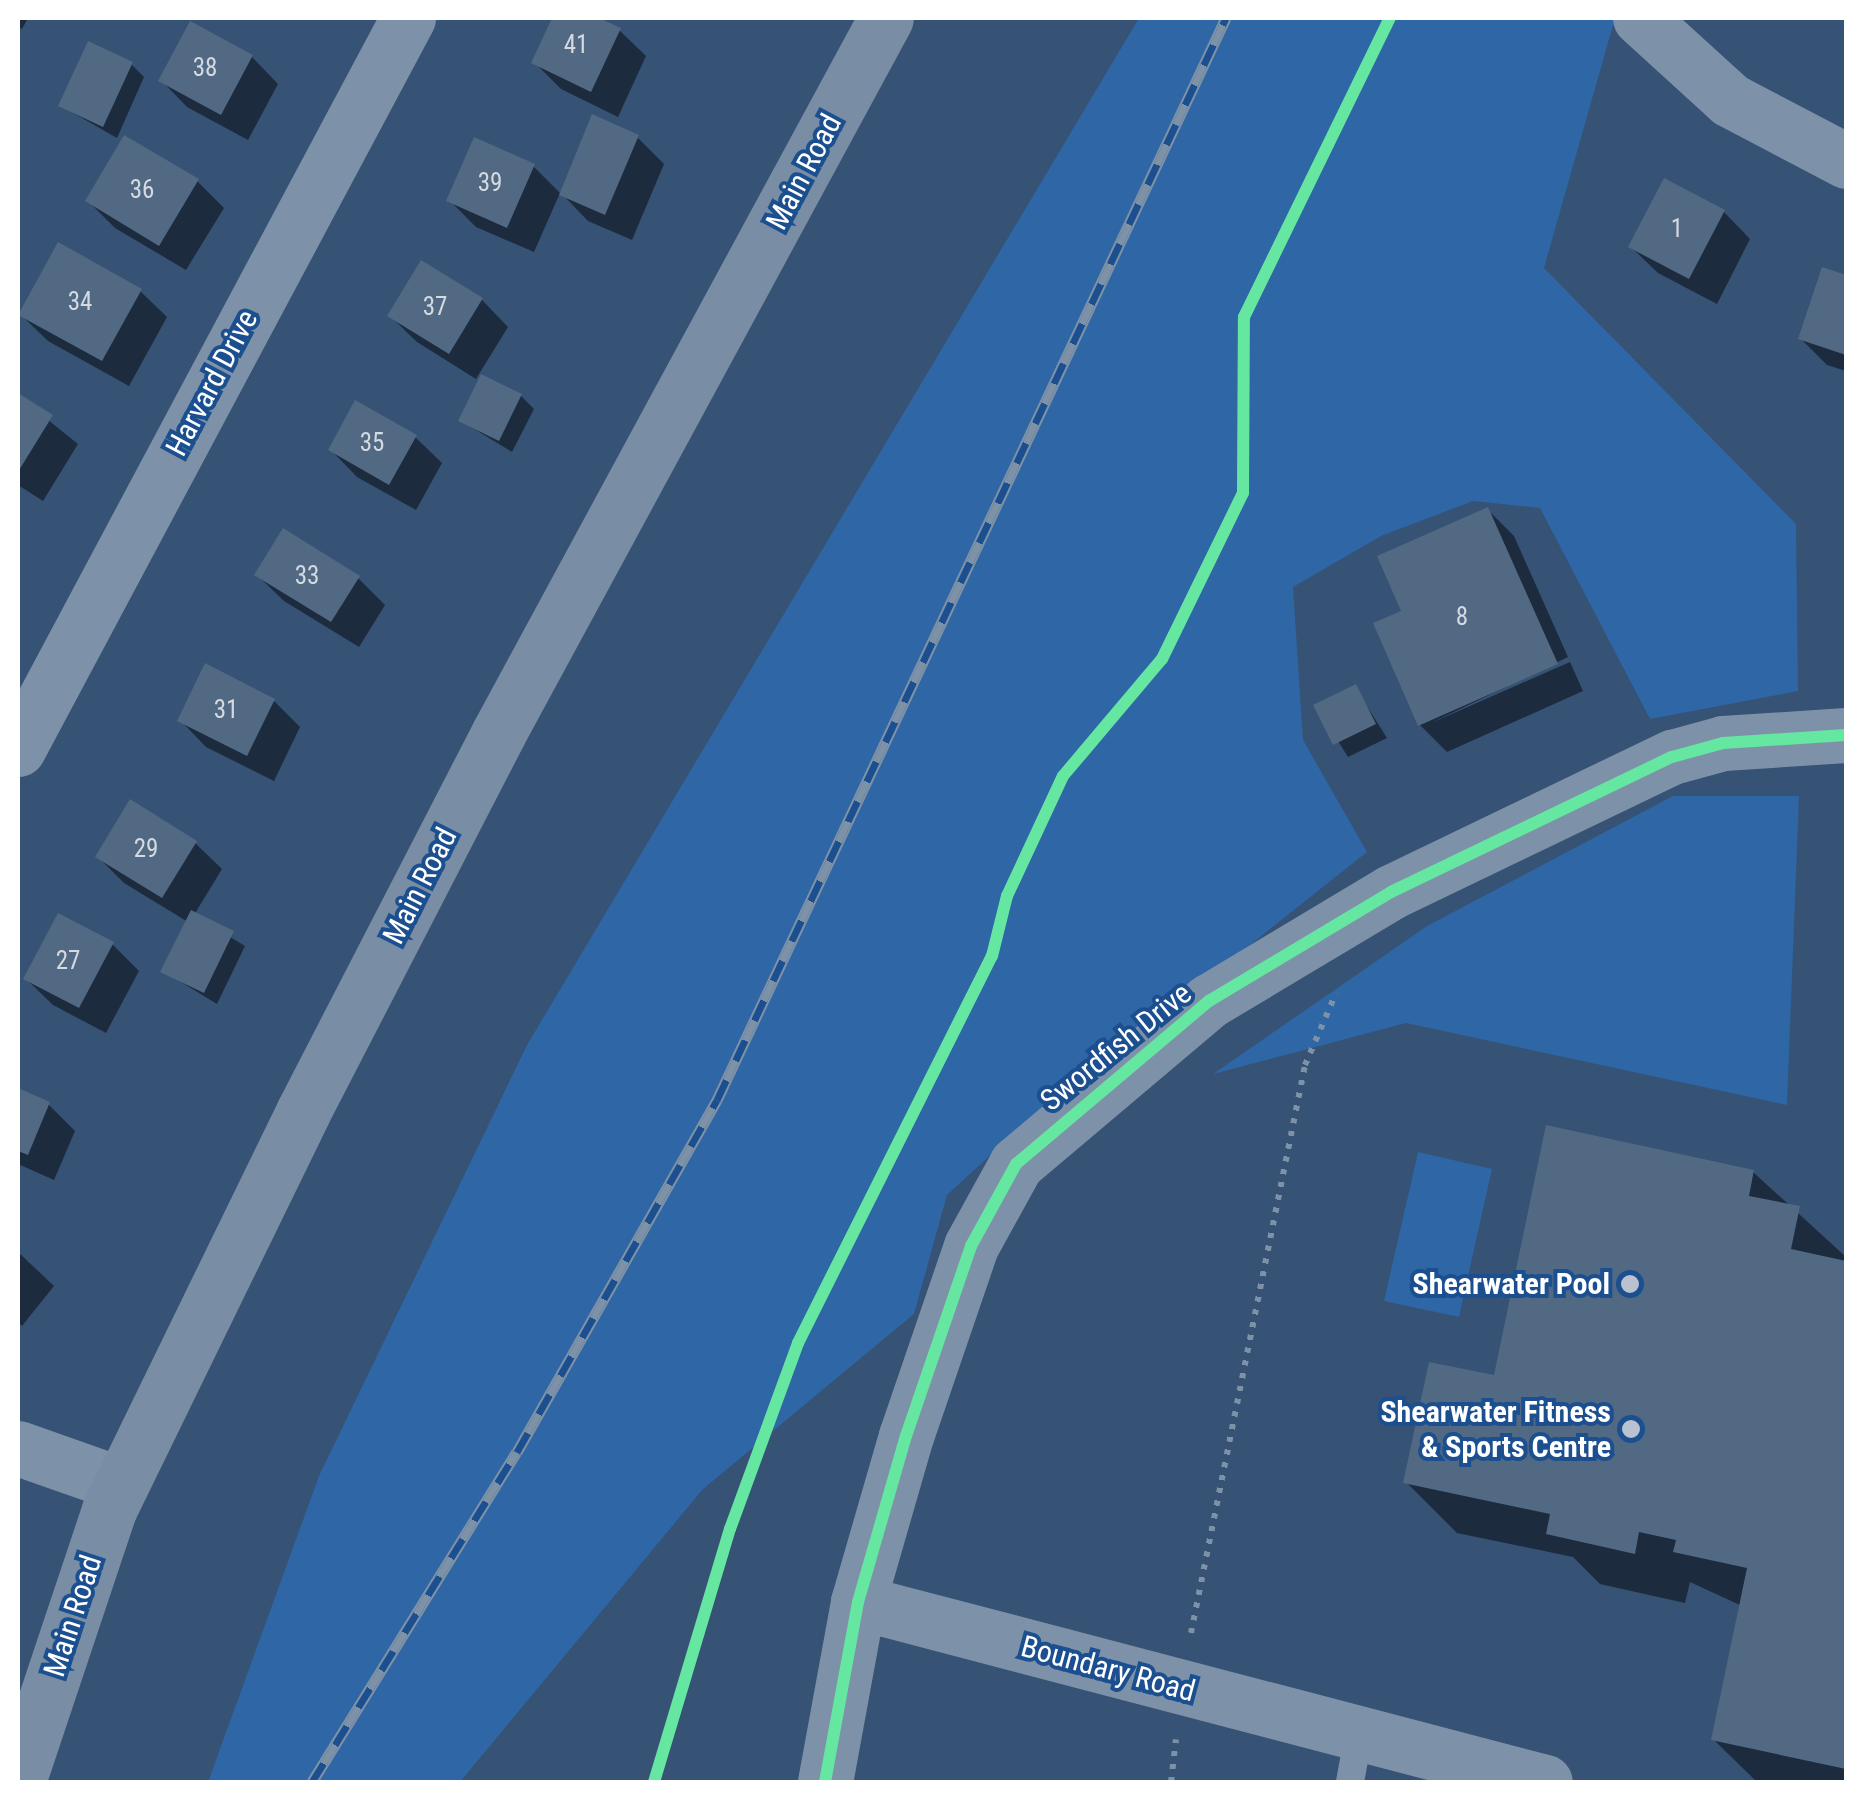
<!DOCTYPE html>
<html>
<head>
<meta charset="utf-8">
<style>
  body { margin:0 }
  #map { position:relative; width:1864px; height:1800px; overflow:hidden; background:#365274; font-family:"Roboto Condensed",sans-serif }
  div>[style] { position:absolute }
  .green>* { inset:0; background:#2f66a5 }
  .shadow>* { inset:0; background:#0007 }
  .building>* { inset:0; background:#526984 }
  .path>* { height:6px; margin-top:-3px; transform-origin:0; background:repeating-linear-gradient(90deg,#7d92a8 0 5px,transparent 0 13px) }
  .service>* { height:28px; margin:-14px; padding:0 14px; transform-origin:14px; border-radius:14px; background:#7d92a8 }
  .minor>* { height:55px; margin:-27.5px; padding:0 27.5px; transform-origin:27.5px; border-radius:27.5px; background:#7d92a8 }
  .secondary>* { height:55px; margin:-27.5px; padding:0 27.5px; transform-origin:27.5px; border-radius:27.5px; background:#798da4 }
  .rail>* { height:11px; margin-top:-5.5px; transform-origin:0; background:repeating-linear-gradient(90deg,#1b4f8f 0 22px,#7e92a7 0 44px); box-sizing:border-box; border-block:2px solid #7e92a7 }
  .cycleway>* { height:12px; margin:-6px; padding:0 6px; transform-origin:6px; border-radius:6px; background:#66e7a1 }
  .dots>* { width:28px; height:28px; translate:-50% -50%; box-sizing:border-box; border:5px solid #1b4f8f; border-radius:50% }
  span { translate:-50% -50%; white-space:nowrap; text-align:center; line-height:1.15; -webkit-text-stroke:8px #1b4f8f; paint-order:stroke }
  .number-label { font-size:25px; color:#d4dae0 }
  .number-label span { -webkit-text-stroke-width:0 }
  .street-label { font-size:30px; color:#fff }
  .poi-label { font-size:30px; color:#fff; font-weight:700 }
  .right { translate:-100% -50%; text-align:right }
  .frame { position:absolute; inset:0; border:20px solid #fff; pointer-events:none }
</style>
</head>
<body>
<div id="map">
  <div class="green">
    <div style="clip-path:polygon(1139px 18px,1615px 18px,1544px 268px,1796px 524px,1798px 691px,1650px 719px,1540px 508px,1473px 501px,1381px 536px,1293px 587px,1303px 740px,1367px 852px,1022px 1126px,947px 1195px,914px 1314px,703px 1489px,460px 1782px,208px 1782px,319px 1476px,527px 1045px)"></div>
    <div style="clip-path:polygon(1673px 796px,1799px 796px,1787px 1105px,1406px 1023px,1213px 1074px,1427px 926px)"></div>
    <div style="clip-path:polygon(1418px 1152px,1492px 1169px,1459px 1317px,1384px 1301px)"></div>
  </div>
  <div class="shadow">
    <div style="clip-path:polygon(18px 18px,28px 18px,22px 29px,18px 27px)"></div>
    <div style="clip-path:polygon(555px 18px,593px 18px,619px 30px,646px 56px,618px 117px,561px 89px,534px 62px)"></div>
    <div style="clip-path:polygon(252px 57px,278px 84px,248px 140px,187px 107px,161px 80px)"></div>
    <div style="clip-path:polygon(131px 64px,144px 77px,117px 138px,61px 106px)"></div>
    <div style="clip-path:polygon(637px 137px,664px 164px,632px 240px,588px 221px,562px 194px)"></div>
    <div style="clip-path:polygon(533px 166px,560px 193px,534px 252px,476px 227px,449px 200px)"></div>
    <div style="clip-path:polygon(197px 181px,224px 208px,186px 270px,115px 228px,88px 201px)"></div>
    <div style="clip-path:polygon(1724px 212px,1750px 239px,1717px 304px,1658px 273px,1631px 247px)"></div>
    <div style="clip-path:polygon(1823px 270px,1846px 278px,1846px 371px,1827px 365px,1801px 339px)"></div>
    <div style="clip-path:polygon(140px 291px,167px 317px,129px 386px,48px 341px,21px 315px)"></div>
    <div style="clip-path:polygon(482px 300px,508px 327px,476px 379px,417px 342px,390px 316px)"></div>
    <div style="clip-path:polygon(18px 396px,78px 444px,43px 501px,18px 485px)"></div>
    <div style="clip-path:polygon(521px 396px,534px 409px,512px 452px,461px 421px)"></div>
    <div style="clip-path:polygon(415px 437px,442px 463px,416px 510px,357px 477px,331px 450px)"></div>
    <div style="clip-path:polygon(1488px 510px,1514px 536px,1568px 657px,1429px 724px,1570px 662px,1583px 691px,1447px 752px,1420px 725px,1404px 612px)"></div>
    <div style="clip-path:polygon(257px 575px,358px 578px,385px 605px,359px 647px,284px 601px)"></div>
    <div style="clip-path:polygon(1355px 687px,1387px 738px,1348px 757px,1316px 706px)"></div>
    <div style="clip-path:polygon(274px 701px,300px 727px,274px 781px,206px 747px,180px 720px)"></div>
    <div style="clip-path:polygon(195px 843px,222px 869px,194px 915px,245px 946px,217px 1004px,163px 971px,188px 922px,124px 883px,98px 857px)"></div>
    <div style="clip-path:polygon(112px 944px,139px 971px,106px 1033px,53px 1005px,26px 979px)"></div>
    <div style="clip-path:polygon(18px 1091px,48px 1104px,75px 1131px,54px 1180px,18px 1164px)"></div>
    <div style="clip-path:polygon(1753px 1172px,1846px 1257px,1846px 1782px,1757px 1782px,1714px 1740px,1742px 1606px,1690px 1582px,1685px 1603px,1600px 1584px,1573px 1557px,1457px 1533px,1406px 1482px,1496px 1378px)"></div>
    <div style="clip-path:polygon(18px 1252px,54px 1286px,22px 1326px,18px 1322px)"></div>
  </div>
  <div class="building">
    <div style="clip-path:polygon(552px 18px,599px 18px,621px 28px,591px 92px,531px 63px)"></div>
    <div style="clip-path:polygon(190px 21px,253px 55px,221px 115px,158px 81px)"></div>
    <div style="clip-path:polygon(88px 41px,133px 62px,103px 127px,58px 106px)"></div>
    <div style="clip-path:polygon(592px 114px,639px 135px,605px 215px,559px 195px)"></div>
    <div style="clip-path:polygon(124px 135px,199px 179px,159px 246px,85px 201px)"></div>
    <div style="clip-path:polygon(474px 137px,535px 164px,507px 228px,446px 201px)"></div>
    <div style="clip-path:polygon(1664px 178px,1725px 210px,1689px 279px,1628px 247px)"></div>
    <div style="clip-path:polygon(58px 242px,142px 289px,102px 361px,18px 315px)"></div>
    <div style="clip-path:polygon(421px 260px,483px 298px,449px 354px,387px 316px)"></div>
    <div style="clip-path:polygon(1822px 267px,1846px 275px,1846px 355px,1798px 339px)"></div>
    <div style="clip-path:polygon(481px 374px,522px 394px,499px 441px,458px 421px)"></div>
    <div style="clip-path:polygon(18px 393px,53px 415px,18px 472px)"></div>
    <div style="clip-path:polygon(355px 400px,417px 435px,389px 485px,328px 450px)"></div>
    <div style="clip-path:polygon(1488px 507px,1558px 664px,1418px 726px,1373px 623px,1401px 611px,1377px 556px)"></div>
    <div style="clip-path:polygon(283px 528px,360px 576px,331px 622px,254px 575px)"></div>
    <div style="clip-path:polygon(205px 663px,275px 699px,247px 756px,177px 721px)"></div>
    <div style="clip-path:polygon(1356px 684px,1376px 724px,1333px 745px,1313px 705px)"></div>
    <div style="clip-path:polygon(130px 799px,197px 841px,162px 898px,95px 857px)"></div>
    <div style="clip-path:polygon(191px 910px,234px 931px,204px 993px,160px 972px)"></div>
    <div style="clip-path:polygon(58px 913px,114px 942px,79px 1008px,23px 979px)"></div>
    <div style="clip-path:polygon(18px 1088px,50px 1102px,28px 1155px,18px 1151px)"></div>
    <div style="clip-path:polygon(1546px 1125px,1754px 1170px,1749px 1196px,1800px 1206px,1791px 1249px,1846px 1261px,1846px 1769px,1711px 1740px,1747px 1568px,1673px 1552px,1676px 1540px,1639px 1532px,1635px 1554px,1546px 1534px,1550px 1514px,1403px 1483px,1429px 1362px,1494px 1375px)"></div>
  </div>
  <div class="path">
    <div style="left:1191px;top:1633px;width:579px;rotate:-78.65deg"></div>
    <div style="left:1305px;top:1065px;width:78px;rotate:-66.7deg"></div>
    <div style="left:1171px;top:1782px;width:43px;rotate:-83.4deg"></div>
  </div>
  <div class="service">
    <div style="left:1350px;top:1782px;width:45px;rotate:-79.7deg"></div>
  </div>
  <div class="minor">
    <div style="left:1640px;top:18px;width:122px;rotate:42.3deg"></div>
    <div style="left:1730px;top:100px;width:131px;rotate:27.7deg"></div>
    <div style="left:18px;top:749px;width:829px;rotate:-61.92deg"></div>
    <div style="left:18px;top:1448px;width:108px;rotate:19.4deg"></div>
    <div style="left:858px;top:1602px;width:710px;rotate:14.68deg"></div>
    <div style="left:825px;top:1782px;width:183px;rotate:-79.6deg"></div>
    <div style="left:858px;top:1602px;width:173px;rotate:-73.9deg"></div>
    <div style="left:906px;top:1436px;width:201px;rotate:-71.1deg"></div>
    <div style="left:971px;top:1246px;width:94px;rotate:-61.2deg"></div>
    <div style="left:1016px;top:1164px;width:253px;rotate:-40.2deg"></div>
    <div style="left:1209px;top:1001px;width:212px;rotate:-30.9deg"></div>
    <div style="left:1391px;top:892px;width:312px;rotate:-25.7deg"></div>
    <div style="left:1672px;top:757px;width:53px;rotate:-15.4deg"></div>
    <div style="left:1723px;top:743px;width:123px;rotate:-3.7deg"></div>
  </div>
  <div class="secondary">
    <div style="left:18px;top:1782px;width:287px;rotate:-71.5deg"></div>
    <div style="left:109px;top:1510px;width:443px;rotate:-64deg"></div>
    <div style="left:303px;top:1112px;width:425px;rotate:-62.7deg"></div>
    <div style="left:498px;top:734px;width:814px;rotate:-61.55deg"></div>
  </div>
  <div class="rail">
    <div style="left:312px;top:1782px;width:388px;rotate:-58.2deg"></div>
    <div style="left:517px;top:1452px;width:405px;rotate:-60.4deg"></div>
    <div style="left:717px;top:1100px;width:1196px;rotate:-64.81deg"></div>
  </div>
  <div class="cycleway">
    <div style="left:654px;top:1782px;width:264px;rotate:-73.3deg"></div>
    <div style="left:730px;top:1529px;width:198px;rotate:-69.9deg"></div>
    <div style="left:798px;top:1343px;width:433px;rotate:-63.4deg"></div>
    <div style="left:992px;top:956px;width:62px;rotate:-76deg"></div>
    <div style="left:1007px;top:896px;width:132px;rotate:-65deg"></div>
    <div style="left:1063px;top:776px;width:153px;rotate:-49.8deg"></div>
    <div style="left:1162px;top:659px;width:185px;rotate:-64deg"></div>
    <div style="left:1243px;top:493px;width:176px;rotate:-89.7deg"></div>
    <div style="left:1244px;top:317px;width:333px;rotate:-64deg"></div>
    <div style="left:825px;top:1782px;width:183px;rotate:-79.6deg"></div>
    <div style="left:858px;top:1602px;width:173px;rotate:-73.9deg"></div>
    <div style="left:906px;top:1436px;width:201px;rotate:-71.1deg"></div>
    <div style="left:971px;top:1246px;width:94px;rotate:-61.2deg"></div>
    <div style="left:1016px;top:1164px;width:253px;rotate:-40.2deg"></div>
    <div style="left:1209px;top:1001px;width:212px;rotate:-30.9deg"></div>
    <div style="left:1391px;top:892px;width:312px;rotate:-25.7deg"></div>
    <div style="left:1672px;top:757px;width:53px;rotate:-15.4deg"></div>
    <div style="left:1723px;top:743px;width:123px;rotate:-3.7deg"></div>
  </div>
  <div class="dots">
    <div style="left:1630px;top:1284px;background:#b9c2ce"></div>
    <div style="left:1631px;top:1429px;background:#b9c2ce"></div>
  </div>
  <div class="number-label">
    <span style="left:576px;top:45px">41</span>
    <span style="left:205px;top:68px">38</span>
    <span style="left:490px;top:183px">39</span>
    <span style="left:142px;top:190px">36</span>
    <span style="left:1677px;top:229px">1</span>
    <span style="left:80px;top:302px">34</span>
    <span style="left:435px;top:307px">37</span>
    <span style="left:372px;top:443px">35</span>
    <span style="left:307px;top:576px">33</span>
    <span style="left:1462px;top:617px">8</span>
    <span style="left:226px;top:710px">31</span>
    <span style="left:146px;top:849px">29</span>
    <span style="left:68px;top:961px">27</span>
  </div>
  <div class="street-label">
    <span style="left:804px;top:172px;rotate:-62deg">Main Road</span>
    <span style="left:212px;top:383px;rotate:-62deg">Harvard Drive</span>
    <span style="left:420px;top:886px;rotate:-63deg">Main Road</span>
    <span style="left:1116px;top:1047px;rotate:-39deg">Swordfish Drive</span>
    <span style="left:73px;top:1616px;rotate:-72deg">Main Road</span>
    <span style="left:1108px;top:1669px;rotate:15deg">Boundary Road</span>
  </div>
  <div class="poi-label">
    <span class="right" style="left:1610px;top:1284px">Shearwater Pool</span>
    <span class="right" style="left:1611px;top:1429px">Shearwater Fitness<br>&amp; Sports Centre</span>
  </div>
  <div class="frame"></div>
</div>
</body>
</html>
